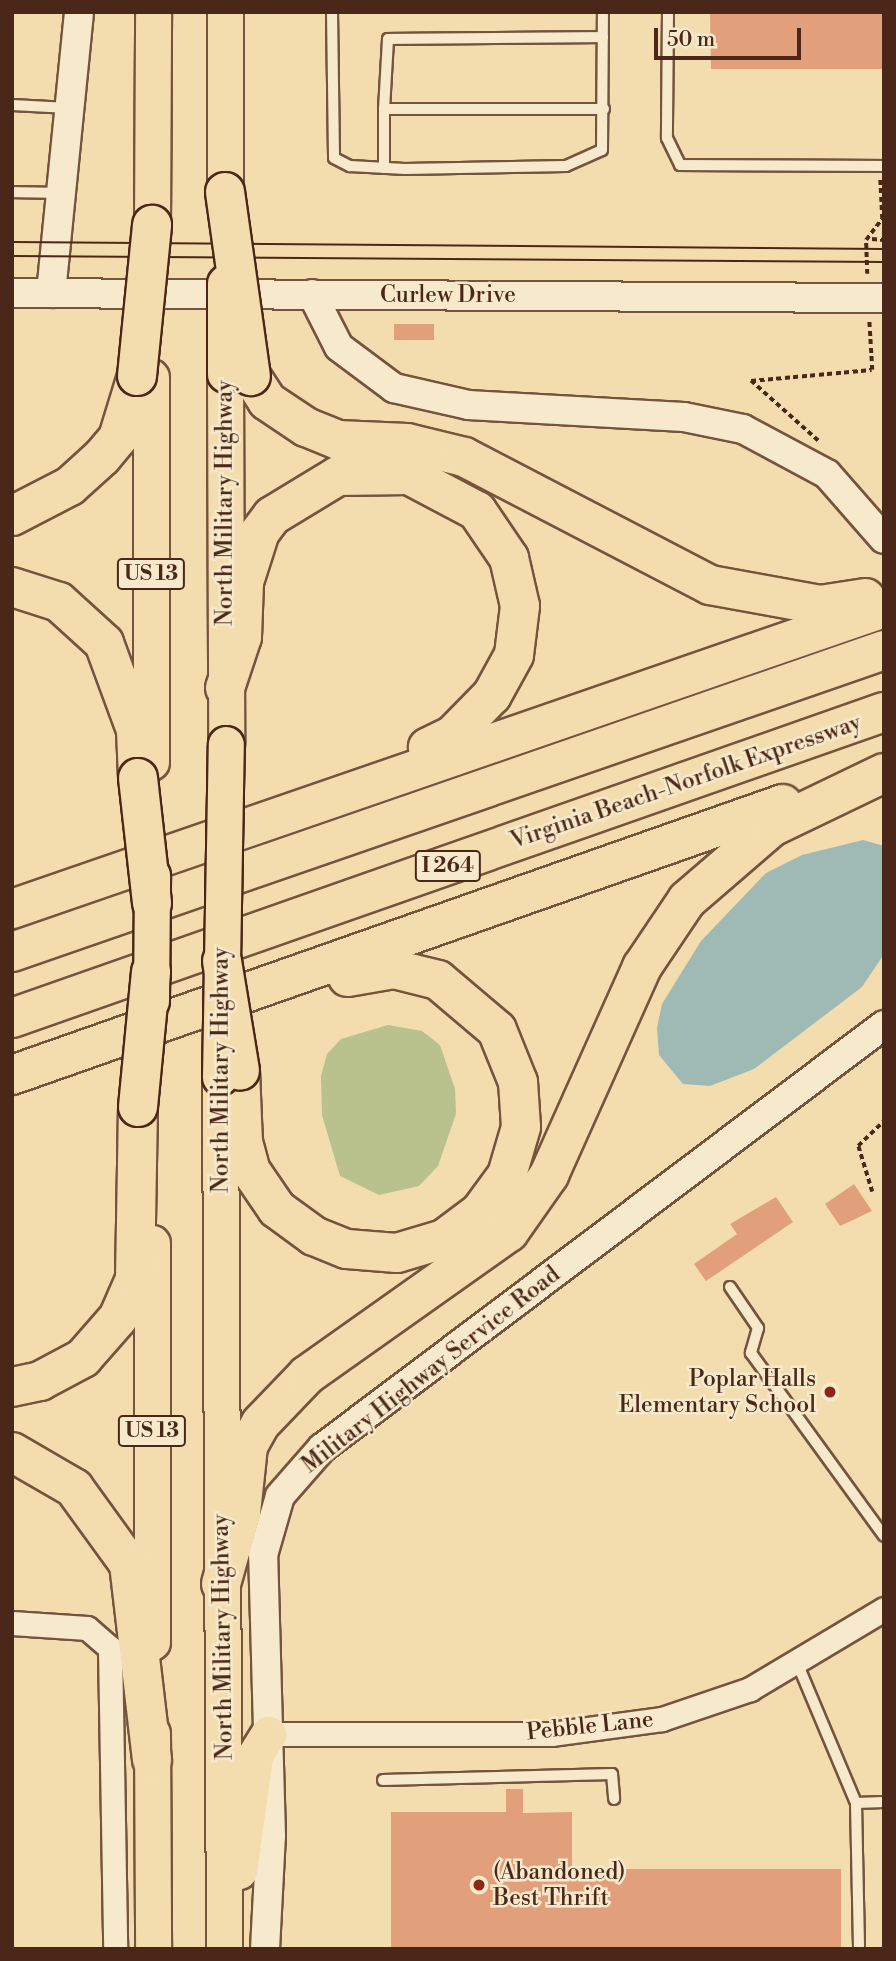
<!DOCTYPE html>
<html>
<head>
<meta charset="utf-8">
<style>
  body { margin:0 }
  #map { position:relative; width:896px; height:1961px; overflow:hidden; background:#f3ddaf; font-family:"Libre Bodoni",serif }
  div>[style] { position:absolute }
  .green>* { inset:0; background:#b9c18c }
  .water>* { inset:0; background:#9fbab5 }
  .building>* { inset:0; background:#e1a07b }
  .path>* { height:3.5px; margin-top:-1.75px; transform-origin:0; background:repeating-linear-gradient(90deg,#4b2719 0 5px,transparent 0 8.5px) }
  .roads { filter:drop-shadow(2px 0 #75543e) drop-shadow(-2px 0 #75543e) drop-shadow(0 2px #75543e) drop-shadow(0 -2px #75543e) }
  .service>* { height:10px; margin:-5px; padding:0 5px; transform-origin:5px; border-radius:5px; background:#f7e9cb }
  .minor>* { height:23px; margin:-11.5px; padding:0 11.5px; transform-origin:11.5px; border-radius:11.5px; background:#f7e9cb }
  .tertiary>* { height:28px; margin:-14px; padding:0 14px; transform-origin:14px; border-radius:14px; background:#f7e9cb }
  .primary>* { height:35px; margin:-17.5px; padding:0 17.5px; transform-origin:17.5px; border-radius:17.5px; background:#f3ddaf }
  .motorway>* { height:38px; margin:-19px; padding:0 19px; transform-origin:19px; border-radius:19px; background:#f3ddaf }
  .tram>* { height:2px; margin:-1px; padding:0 1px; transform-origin:1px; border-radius:1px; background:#4b2719 }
  .bridges { filter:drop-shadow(2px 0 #4b2719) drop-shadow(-2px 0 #4b2719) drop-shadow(0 2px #4b2719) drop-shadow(0 -2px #4b2719) }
  .primary-bridge>* { height:35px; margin:-17.5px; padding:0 17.5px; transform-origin:17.5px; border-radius:17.5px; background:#f3ddaf }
  .motorway-bridge>* { height:38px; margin:-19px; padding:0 19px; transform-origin:19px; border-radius:19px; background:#f3ddaf }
  .dots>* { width:19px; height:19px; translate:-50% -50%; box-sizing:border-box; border:4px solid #f7e9cb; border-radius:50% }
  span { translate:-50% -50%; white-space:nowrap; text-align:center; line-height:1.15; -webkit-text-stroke:5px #f7e9cb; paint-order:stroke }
  .shield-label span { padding:2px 5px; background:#f7e9cb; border:2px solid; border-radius:5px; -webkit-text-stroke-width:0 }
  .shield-label { font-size:21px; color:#4b2719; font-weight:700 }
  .street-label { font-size:23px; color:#4b2719 }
  .poi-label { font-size:23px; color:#4b2719 }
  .right { translate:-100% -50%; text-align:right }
  .left { translate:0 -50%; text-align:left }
  .frame { position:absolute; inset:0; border:14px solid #4b2719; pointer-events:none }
  .scale { position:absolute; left:654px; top:28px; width:147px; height:32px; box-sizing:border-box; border:4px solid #4b2719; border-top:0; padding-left:9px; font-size:21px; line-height:24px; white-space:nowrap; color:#4b2719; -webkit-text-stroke:5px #f7e9cb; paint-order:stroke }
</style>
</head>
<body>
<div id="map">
  <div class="green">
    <div style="clip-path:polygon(388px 1025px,422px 1031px,440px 1045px,455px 1089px,456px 1114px,438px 1166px,419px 1186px,379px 1195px,340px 1176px,322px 1115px,321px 1076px,327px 1054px,341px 1039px)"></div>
  </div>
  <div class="water">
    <div style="clip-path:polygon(863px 840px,884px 846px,884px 954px,862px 987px,754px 1069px,710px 1086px,683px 1084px,659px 1055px,657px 1028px,662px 1004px,701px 941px,766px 873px,802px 855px)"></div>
  </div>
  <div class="building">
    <div style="clip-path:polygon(710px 12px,884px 12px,884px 69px,711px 69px)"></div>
    <div style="clip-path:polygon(394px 324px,434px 324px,434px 340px,394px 340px)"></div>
    <div style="clip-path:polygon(854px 1184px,872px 1211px,840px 1226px,825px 1204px)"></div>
    <div style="clip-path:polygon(776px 1197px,793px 1222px,706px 1281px,694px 1264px,737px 1234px,730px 1224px)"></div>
    <div style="clip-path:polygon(506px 1789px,523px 1789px,523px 1813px,572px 1812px,572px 1869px,841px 1869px,841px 1949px,391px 1949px,391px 1812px,506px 1812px)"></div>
  </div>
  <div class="path">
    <div style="left:872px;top:239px;width:12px;rotate:5deg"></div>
    <div style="left:867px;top:274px;width:34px;rotate:-92deg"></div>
    <div style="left:866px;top:240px;width:26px;rotate:-53deg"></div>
    <div style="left:882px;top:219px;width:41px;rotate:-92.8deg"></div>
    <div style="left:818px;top:441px;width:90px;rotate:-138.2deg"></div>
    <div style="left:751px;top:381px;width:121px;rotate:-5.2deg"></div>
    <div style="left:872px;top:370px;width:50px;rotate:-93.4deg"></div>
    <div style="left:872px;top:1192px;width:48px;rotate:-106.9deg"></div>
    <div style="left:858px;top:1146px;width:36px;rotate:-44deg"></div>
  </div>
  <div class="roads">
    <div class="service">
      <div style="left:332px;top:12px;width:146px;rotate:89.2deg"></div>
      <div style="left:334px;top:158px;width:18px;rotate:27deg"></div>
      <div style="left:350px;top:166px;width:55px;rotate:3.1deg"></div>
      <div style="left:405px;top:169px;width:161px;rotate:-1.1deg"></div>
      <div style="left:566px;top:166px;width:39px;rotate:-24deg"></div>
      <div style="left:602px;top:150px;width:138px;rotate:-89.6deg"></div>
      <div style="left:668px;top:12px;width:126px;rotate:90.5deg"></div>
      <div style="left:667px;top:138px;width:30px;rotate:64deg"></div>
      <div style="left:680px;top:165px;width:204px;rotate:0.3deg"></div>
      <div style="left:12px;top:105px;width:57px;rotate:3deg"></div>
      <div style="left:384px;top:109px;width:70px;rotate:-86.7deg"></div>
      <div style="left:388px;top:39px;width:215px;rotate:-0.5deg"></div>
      <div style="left:384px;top:168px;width:59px;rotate:-90deg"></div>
      <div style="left:384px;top:109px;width:220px"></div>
      <div style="left:12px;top:192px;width:46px;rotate:1.2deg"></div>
      <div style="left:730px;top:1287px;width:50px;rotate:55.7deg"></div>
      <div style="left:758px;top:1328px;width:26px;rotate:106deg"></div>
      <div style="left:751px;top:1353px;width:226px;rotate:54deg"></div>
      <div style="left:798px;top:1665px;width:150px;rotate:67.2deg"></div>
      <div style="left:856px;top:1803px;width:146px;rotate:88.8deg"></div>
      <div style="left:383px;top:1780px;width:229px;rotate:-1.5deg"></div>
      <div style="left:612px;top:1774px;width:25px;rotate:85deg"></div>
      <div style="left:856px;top:1803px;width:28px;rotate:-2deg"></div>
    </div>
    <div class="minor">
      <div style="left:12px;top:1623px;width:75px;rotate:3.8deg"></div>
      <div style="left:87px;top:1628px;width:30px;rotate:41deg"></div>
      <div style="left:110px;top:1648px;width:301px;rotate:89deg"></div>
      <div style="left:268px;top:1734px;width:283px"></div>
      <div style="left:551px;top:1734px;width:112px;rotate:-7.7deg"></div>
      <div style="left:662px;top:1719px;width:93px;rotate:-18.8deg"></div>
      <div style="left:750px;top:1689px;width:156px;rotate:-30.8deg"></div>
    </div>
    <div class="tertiary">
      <div style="left:12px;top:293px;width:872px;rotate:0.33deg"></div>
      <div style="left:51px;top:293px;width:282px;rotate:-84.3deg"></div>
      <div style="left:312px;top:294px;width:59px;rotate:63deg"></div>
      <div style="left:339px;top:347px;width:69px;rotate:36.7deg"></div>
      <div style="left:394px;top:388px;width:76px;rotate:12.9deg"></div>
      <div style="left:468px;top:405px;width:216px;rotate:3.2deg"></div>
      <div style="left:684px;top:417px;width:60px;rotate:11.5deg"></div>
      <div style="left:743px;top:429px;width:95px;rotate:28.2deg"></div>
      <div style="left:827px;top:474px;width:86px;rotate:48.8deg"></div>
      <div style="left:265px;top:1949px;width:113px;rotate:-87deg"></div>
      <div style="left:271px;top:1836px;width:281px;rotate:-91.6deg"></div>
      <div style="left:263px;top:1555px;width:61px;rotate:-73.9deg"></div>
      <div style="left:280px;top:1496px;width:64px;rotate:-48.8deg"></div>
      <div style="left:322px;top:1448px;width:703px;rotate:-36.97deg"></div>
    </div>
    <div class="primary">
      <div style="left:225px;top:12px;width:180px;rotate:90deg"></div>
      <div style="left:152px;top:225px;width:213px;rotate:-89.7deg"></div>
      <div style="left:225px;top:374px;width:370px;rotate:89.8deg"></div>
      <div style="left:151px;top:377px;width:385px;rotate:90deg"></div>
      <div style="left:220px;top:1077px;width:872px;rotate:89.74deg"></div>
      <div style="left:152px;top:1243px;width:399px;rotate:90deg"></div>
      <div style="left:152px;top:1733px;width:216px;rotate:89.7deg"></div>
      <div style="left:239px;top:1871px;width:117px;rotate:-82.1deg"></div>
      <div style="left:255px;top:1755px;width:25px;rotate:-58deg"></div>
    </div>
    <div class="motorway">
      <div style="left:251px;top:376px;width:30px;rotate:57deg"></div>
      <div style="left:267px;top:401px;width:47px;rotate:33.7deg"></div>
      <div style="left:306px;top:427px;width:35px;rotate:22deg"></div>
      <div style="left:338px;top:440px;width:69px;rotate:2.5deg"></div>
      <div style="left:407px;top:443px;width:59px;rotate:13.8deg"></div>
      <div style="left:464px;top:457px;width:277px;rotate:27.5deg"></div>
      <div style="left:710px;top:585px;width:112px;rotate:10.3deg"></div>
      <div style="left:820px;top:605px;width:46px;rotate:-8.8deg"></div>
      <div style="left:12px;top:516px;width:65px;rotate:-27.3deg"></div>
      <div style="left:70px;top:486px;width:43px;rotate:-42.2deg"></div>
      <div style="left:102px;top:457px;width:25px;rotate:-50deg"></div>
      <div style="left:118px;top:438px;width:65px;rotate:-73deg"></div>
      <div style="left:12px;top:587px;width:49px;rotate:17.7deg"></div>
      <div style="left:59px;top:602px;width:61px;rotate:42.3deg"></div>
      <div style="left:104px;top:643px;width:93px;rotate:69.8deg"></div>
      <div style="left:136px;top:730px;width:48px;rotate:87.6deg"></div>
      <div style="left:225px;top:688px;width:54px;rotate:-71.6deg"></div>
      <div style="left:242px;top:637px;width:55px;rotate:-87.9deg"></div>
      <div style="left:244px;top:582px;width:52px;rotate:-72.3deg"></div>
      <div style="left:260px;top:532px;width:20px;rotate:-53deg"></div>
      <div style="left:272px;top:516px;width:77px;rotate:-31.2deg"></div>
      <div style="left:338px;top:476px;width:71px;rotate:-0.8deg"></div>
      <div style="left:409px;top:475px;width:77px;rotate:27.9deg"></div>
      <div style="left:477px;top:511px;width:57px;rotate:55.8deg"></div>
      <div style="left:509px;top:558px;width:49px;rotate:77.1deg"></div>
      <div style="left:520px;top:606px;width:49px;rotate:97deg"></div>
      <div style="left:514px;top:655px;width:46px;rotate:118.8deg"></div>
      <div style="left:492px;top:695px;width:56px;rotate:134.3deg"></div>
      <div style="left:453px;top:735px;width:28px;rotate:154deg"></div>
      <div style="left:12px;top:909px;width:922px;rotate:-19.04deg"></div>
      <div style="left:12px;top:952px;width:923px;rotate:-19.1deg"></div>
      <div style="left:12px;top:1018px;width:924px;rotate:-19.34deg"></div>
      <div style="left:240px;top:1071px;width:71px;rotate:87.6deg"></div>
      <div style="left:243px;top:1142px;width:30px;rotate:75deg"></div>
      <div style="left:251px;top:1171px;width:46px;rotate:55.6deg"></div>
      <div style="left:277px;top:1209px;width:46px;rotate:36.1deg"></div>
      <div style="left:314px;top:1236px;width:35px;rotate:22deg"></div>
      <div style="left:347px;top:1249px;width:50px;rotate:4.6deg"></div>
      <div style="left:397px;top:1253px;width:49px;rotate:-16.6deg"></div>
      <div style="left:444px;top:1239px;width:45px;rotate:-36.9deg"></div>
      <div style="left:480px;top:1212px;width:46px;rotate:-53.9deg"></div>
      <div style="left:507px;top:1175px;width:50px;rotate:-73.7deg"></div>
      <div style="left:521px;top:1127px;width:45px;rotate:-93.8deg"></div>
      <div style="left:518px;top:1082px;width:56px;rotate:-112deg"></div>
      <div style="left:497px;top:1030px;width:77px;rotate:-139.7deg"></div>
      <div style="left:438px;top:980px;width:45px;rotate:-166deg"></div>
      <div style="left:394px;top:969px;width:47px;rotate:170.1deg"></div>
      <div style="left:12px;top:1075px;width:817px;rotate:-19.37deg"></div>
      <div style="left:12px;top:1387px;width:29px;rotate:-12deg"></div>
      <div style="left:40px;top:1381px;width:49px;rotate:-28.1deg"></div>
      <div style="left:83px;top:1358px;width:53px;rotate:-48.8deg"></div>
      <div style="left:118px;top:1318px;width:43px;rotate:-66.4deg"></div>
      <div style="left:135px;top:1279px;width:172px;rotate:-89deg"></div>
      <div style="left:12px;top:1452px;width:72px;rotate:30.1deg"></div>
      <div style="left:74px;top:1488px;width:94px;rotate:54.1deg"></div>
      <div style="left:129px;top:1564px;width:197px;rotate:83.3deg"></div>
      <div style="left:221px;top:1584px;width:74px;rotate:-74.3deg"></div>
      <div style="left:241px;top:1513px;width:67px;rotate:-84deg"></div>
      <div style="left:248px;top:1446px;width:26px;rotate:-61deg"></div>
      <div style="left:261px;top:1423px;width:66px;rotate:-46.2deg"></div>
      <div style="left:307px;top:1375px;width:247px;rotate:-35.3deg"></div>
      <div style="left:509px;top:1232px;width:70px;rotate:-54.9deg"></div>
      <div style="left:549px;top:1175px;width:228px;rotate:-65.9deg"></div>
      <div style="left:642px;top:967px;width:81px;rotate:-56.1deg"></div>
      <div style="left:687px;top:900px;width:112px;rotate:-40.7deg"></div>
      <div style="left:772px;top:827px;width:124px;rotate:-25.7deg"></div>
    </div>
  </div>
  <div class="tram">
    <div style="left:12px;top:242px;width:872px;rotate:0.46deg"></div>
    <div style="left:12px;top:256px;width:872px;rotate:0.39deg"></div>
  </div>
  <div class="bridges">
    <div class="primary-bridge">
      <div style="left:225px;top:283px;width:91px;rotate:90deg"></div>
      <div style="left:151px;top:1001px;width:126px;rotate:-89.5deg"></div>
      <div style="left:220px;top:1077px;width:333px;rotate:-89deg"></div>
    </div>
    <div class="motorway-bridge">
      <div style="left:225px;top:192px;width:186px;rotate:82deg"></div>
      <div style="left:137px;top:376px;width:152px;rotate:-84.3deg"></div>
      <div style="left:138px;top:778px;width:126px;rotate:83.6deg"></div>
      <div style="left:222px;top:961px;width:111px;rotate:80.7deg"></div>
      <div style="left:138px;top:1107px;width:136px;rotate:-84.5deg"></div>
    </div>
  </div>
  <div class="dots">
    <div style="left:830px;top:1392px;background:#8f2418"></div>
    <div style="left:479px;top:1885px;background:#8f2418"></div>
  </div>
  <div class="shield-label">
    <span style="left:151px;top:574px">US 13</span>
    <span style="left:448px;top:866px">I 264</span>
    <span style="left:152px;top:1431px">US 13</span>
  </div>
  <div class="street-label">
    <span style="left:448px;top:295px">Curlew Drive</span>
    <span style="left:225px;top:503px;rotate:-90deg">North Military Highway</span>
    <span style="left:686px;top:782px;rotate:-19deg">Virginia Beach-Norfolk Expressway</span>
    <span style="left:221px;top:1070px;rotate:-90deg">North Military Highway</span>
    <span style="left:431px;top:1370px;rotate:-38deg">Military Highway Service Road</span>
    <span style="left:223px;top:1637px;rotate:-91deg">North Military Highway</span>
    <span style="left:590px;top:1726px;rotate:-6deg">Pebble Lane</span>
  </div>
  <div class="poi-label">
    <span class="right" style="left:816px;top:1392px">Poplar Halls<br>Elementary School</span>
    <span class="left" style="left:493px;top:1885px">(Abandoned)<br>Best Thrift</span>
  </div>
  <div class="frame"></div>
  <div class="scale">50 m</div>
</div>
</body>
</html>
